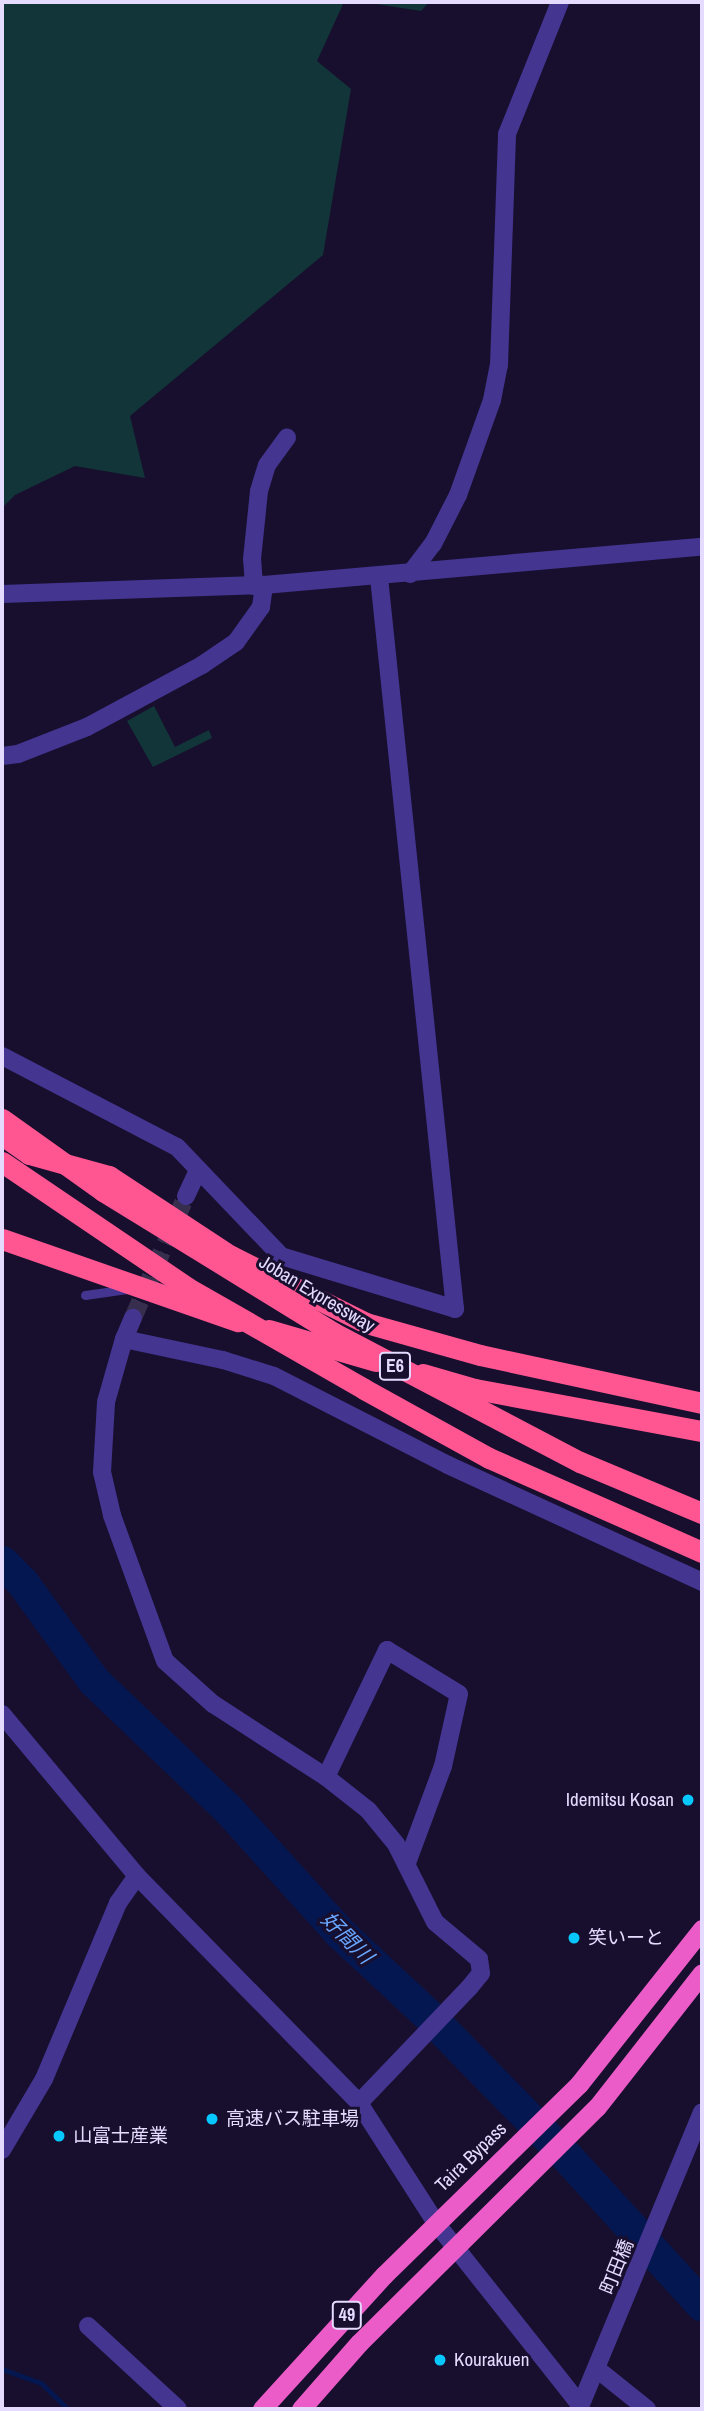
<!DOCTYPE html>
<html>
<head>
<meta charset="utf-8">
<style>
  body { margin:0 }
  #map { position:relative; width:704px; height:2411px; overflow:hidden; background:#180f2e; font-family:"Archivo Narrow","Noto Sans JP",sans-serif }
  div>[style] { position:absolute }
  .green>* { inset:0; background:#113538 }
  .stream>* { height:5px; margin:-2.5px; padding:0 2.5px; transform-origin:2.5px; border-radius:2.5px; background:#051750 }
  .river>* { height:33px; margin:-16.5px; padding:0 16.5px; transform-origin:16.5px; border-radius:16.5px; background:#051750 }
  .minor-tunnel>* { height:18px; margin-top:-9px; transform-origin:0; background:repeating-linear-gradient(90deg,#372e4d 0 18px,transparent 0 27px) }
  .service>* { height:9px; margin:-4.5px; padding:0 4.5px; transform-origin:4.5px; border-radius:4.5px; background:#443591 }
  .minor>* { height:18px; margin:-9px; padding:0 9px; transform-origin:9px; border-radius:9px; background:#443591 }
  .tertiary>* { height:18px; margin:-9px; padding:0 9px; transform-origin:9px; border-radius:9px; background:#443591 }
  .trunk>* { height:19px; margin:-9.5px; padding:0 9.5px; transform-origin:9.5px; border-radius:9.5px; background:#ec5cc8 }
  .motorway>* { height:21px; margin:-10.5px; padding:0 10.5px; transform-origin:10.5px; border-radius:10.5px; background:#ff5692 }
  .motorway-bridge>* { height:21px; margin:-10.5px; padding:0 10.5px; transform-origin:10.5px; border-radius:10.5px; background:#ff5692 }
  .dots>* { width:19px; height:19px; translate:-50% -50%; box-sizing:border-box; border:4px solid #180f2e; border-radius:50% }
  span { translate:-50% -50%; white-space:nowrap; text-align:center; line-height:1.15; -webkit-text-stroke:6px #180f2e; paint-order:stroke }
  .shield-label span { padding:2px 5px; background:#180f2e; border:2px solid; border-radius:5px; -webkit-text-stroke-width:0 }
  .shield-label { font-size:18px; color:#e4dbff; font-weight:700 }
  .street-label { font-size:19px; color:#e4dbff }
  .poi-label { font-size:19px; color:#e4dbff }
  .right { translate:-100% -50%; text-align:right }
  .left { translate:0 -50%; text-align:left }
  .water-label { font-size:21px; color:#69a7ff; font-style:italic }
  .frame { position:absolute; inset:0; border:4px solid #e4dbff; pointer-events:none }
</style>
</head>
<body>
<div id="map">
  <div class="green">
    <div style="clip-path:polygon(2px 2px,344px 2px,317px 61px,351px 89px,323px 255px,130px 416px,145px 478px,75px 466px,15px 495px,2px 508px)"></div>
    <div style="clip-path:polygon(363px 2px,429px 2px,421px 11px)"></div>
    <div style="clip-path:polygon(154px 706px,175px 747px,209px 730px,212px 738px,153px 767px,127px 721px)"></div>
  </div>
  <div class="stream">
    <div style="left:2px;top:2369px;width:41px;rotate:19.7deg"></div>
    <div style="left:41px;top:2383px;width:37px;rotate:44deg"></div>
  </div>
  <div class="river">
    <div style="left:2px;top:1562px;width:28px;rotate:45deg"></div>
    <div style="left:22px;top:1582px;width:122px;rotate:54deg"></div>
    <div style="left:94px;top:1681px;width:185px;rotate:43.7deg"></div>
    <div style="left:228px;top:1809px;width:169px;rotate:47.9deg"></div>
    <div style="left:341px;top:1934px;width:116px;rotate:42.9deg"></div>
    <div style="left:426px;top:2013px;width:202px;rotate:45.6deg"></div>
    <div style="left:567px;top:2157px;width:200px;rotate:47.6deg"></div>
  </div>
  <div class="minor-tunnel">
    <div style="left:133px;top:1318px;width:133px;rotate:-66.5deg"></div>
  </div>
  <div class="service">
    <div style="left:85px;top:1295px;width:42px;rotate:-8.1deg"></div>
  </div>
  <div class="minor">
    <div style="left:410px;top:574px;width:38px;rotate:-53deg"></div>
    <div style="left:433px;top:544px;width:55px;rotate:-63deg"></div>
    <div style="left:458px;top:495px;width:101px;rotate:-70.3deg"></div>
    <div style="left:492px;top:400px;width:36px;rotate:-79deg"></div>
    <div style="left:499px;top:365px;width:231px;rotate:-88deg"></div>
    <div style="left:507px;top:134px;width:142px;rotate:-68.1deg"></div>
    <div style="left:254px;top:586px;width:27px;rotate:-94deg"></div>
    <div style="left:252px;top:559px;width:68px;rotate:-84.1deg"></div>
    <div style="left:259px;top:491px;width:27px;rotate:-73deg"></div>
    <div style="left:267px;top:465px;width:34px;rotate:-54deg"></div>
    <div style="left:2px;top:594px;width:262px;rotate:-2deg"></div>
    <div style="left:264px;top:585px;width:440px;rotate:-5deg"></div>
    <div style="left:2px;top:756px;width:16px;rotate:-7deg"></div>
    <div style="left:18px;top:754px;width:74px;rotate:-21.4deg"></div>
    <div style="left:87px;top:727px;width:131px;rotate:-28.3deg"></div>
    <div style="left:202px;top:665px;width:41px;rotate:-34.1deg"></div>
    <div style="left:236px;top:642px;width:43px;rotate:-54.5deg"></div>
    <div style="left:261px;top:607px;width:22px;rotate:-82deg"></div>
    <div style="left:2px;top:1056px;width:197px;rotate:27.5deg"></div>
    <div style="left:177px;top:1147px;width:151px;rotate:46.3deg"></div>
    <div style="left:281px;top:1256px;width:182px;rotate:16.9deg"></div>
    <div style="left:455px;top:1309px;width:736px;rotate:-95.93deg"></div>
    <div style="left:186px;top:1196px;width:29px;rotate:-65deg"></div>
    <div style="left:124px;top:1339px;width:23px;rotate:-67deg"></div>
    <div style="left:2px;top:1714px;width:211px;rotate:50.2deg"></div>
    <div style="left:137px;top:1876px;width:318px;rotate:45.6deg"></div>
    <div style="left:359px;top:2103px;width:143px;rotate:57.3deg"></div>
    <div style="left:326px;top:1777px;width:141px;rotate:-64.3deg"></div>
    <div style="left:387px;top:1650px;width:84px;rotate:31.4deg"></div>
    <div style="left:459px;top:1694px;width:74px;rotate:102.5deg"></div>
    <div style="left:443px;top:1766px;width:103px;rotate:110.4deg"></div>
    <div style="left:359px;top:2103px;width:159px;rotate:-46.3deg"></div>
    <div style="left:469px;top:1988px;width:19px;rotate:-51deg"></div>
    <div style="left:481px;top:1973px;width:14px;rotate:-98deg"></div>
    <div style="left:479px;top:1959px;width:57px;rotate:-139.9deg"></div>
    <div style="left:435px;top:1922px;width:87px;rotate:-116.6deg"></div>
    <div style="left:396px;top:1844px;width:44px;rotate:-129.5deg"></div>
    <div style="left:368px;top:1810px;width:53px;rotate:-141.8deg"></div>
    <div style="left:326px;top:1777px;width:135px;rotate:-147.1deg"></div>
    <div style="left:213px;top:1704px;width:64px;rotate:-138.1deg"></div>
    <div style="left:165px;top:1661px;width:155px;rotate:-110deg"></div>
    <div style="left:112px;top:1515px;width:44px;rotate:-103.1deg"></div>
    <div style="left:102px;top:1472px;width:70px;rotate:-86.7deg"></div>
    <div style="left:106px;top:1402px;width:66px;rotate:-74.1deg"></div>
    <div style="left:124px;top:1339px;width:101px;rotate:12deg"></div>
    <div style="left:223px;top:1360px;width:53px;rotate:17.4deg"></div>
    <div style="left:274px;top:1376px;width:195px;rotate:27.1deg"></div>
    <div style="left:448px;top:1465px;width:280px;rotate:24.7deg"></div>
    <div style="left:2px;top:2150px;width:82px;rotate:-59.4deg"></div>
    <div style="left:44px;top:2079px;width:191px;rotate:-67.2deg"></div>
    <div style="left:118px;top:1903px;width:33px;rotate:-55deg"></div>
    <div style="left:88px;top:2326px;width:122px;rotate:42.7deg"></div>
    <div style="left:597px;top:2369px;width:64px;rotate:38.7deg"></div>
  </div>
  <div class="tertiary">
    <div style="left:436px;top:2223px;width:232px;rotate:51.6deg"></div>
    <div style="left:579px;top:2409px;width:321px;rotate:-67.5deg"></div>
  </div>
  <div class="trunk">
    <div style="left:262px;top:2409px;width:181px;rotate:-47.7deg"></div>
    <div style="left:384px;top:2275px;width:273px;rotate:-44.4deg"></div>
    <div style="left:579px;top:2084px;width:198px;rotate:-51.6deg"></div>
    <div style="left:301px;top:2409px;width:88px;rotate:-48.7deg"></div>
    <div style="left:359px;top:2343px;width:335px;rotate:-44.8deg"></div>
    <div style="left:597px;top:2107px;width:170px;rotate:-51.9deg"></div>
  </div>
  <div class="motorway">
    <div style="left:2px;top:1135px;width:33px;rotate:35deg"></div>
    <div style="left:29px;top:1154px;width:83px;rotate:15.4deg"></div>
    <div style="left:109px;top:1176px;width:146px;rotate:33.3deg"></div>
    <div style="left:231px;top:1256px;width:151px;rotate:26.4deg"></div>
    <div style="left:366px;top:1323px;width:118px;rotate:15.7deg"></div>
    <div style="left:480px;top:1355px;width:227px;rotate:12.2deg"></div>
    <div style="left:2px;top:1239px;width:250px;rotate:19.2deg"></div>
    <div style="left:269px;top:1330px;width:111px;rotate:16.2deg"></div>
    <div style="left:423px;top:1374px;width:54px;rotate:16.1deg"></div>
    <div style="left:475px;top:1389px;width:231px;rotate:10.5deg"></div>
    <div style="left:364px;top:1389px;width:143px;rotate:28.9deg"></div>
    <div style="left:489px;top:1458px;width:233px;rotate:23.8deg"></div>
  </div>
  <div class="motorway-bridge">
    <div style="left:2px;top:1119px;width:124px;rotate:35.5deg"></div>
    <div style="left:103px;top:1191px;width:271px;rotate:31.6deg"></div>
    <div style="left:334px;top:1333px;width:278px;rotate:27.7deg"></div>
    <div style="left:580px;top:1462px;width:132px;rotate:22.7deg"></div>
    <div style="left:2px;top:1162px;width:225px;rotate:34.1deg"></div>
    <div style="left:188px;top:1288px;width:203px;rotate:29.8deg"></div>
  </div>
  <div class="dots">
    <div style="left:688px;top:1800px;background:#07c7ff"></div>
    <div style="left:574px;top:1938px;background:#07c7ff"></div>
    <div style="left:212px;top:2119px;background:#07c7ff"></div>
    <div style="left:59px;top:2136px;background:#07c7ff"></div>
    <div style="left:440px;top:2360px;background:#07c7ff"></div>
  </div>
  <div class="shield-label">
    <span style="left:395px;top:1366px">E6</span>
    <span style="left:347px;top:2315px">49</span>
  </div>
  <div class="street-label">
    <span style="left:317px;top:1294px;rotate:31deg">Joban Expressway</span>
    <span style="left:471px;top:2157px;rotate:-44deg">Taira Bypass</span>
    <span style="left:617px;top:2267px;rotate:-68deg">町田橋</span>
  </div>
  <div class="poi-label">
    <span class="right" style="left:674px;top:1800px">Idemitsu Kosan</span>
    <span class="left" style="left:588px;top:1938px">笑いーと</span>
    <span class="left" style="left:226px;top:2119px">高速バス駐車場</span>
    <span class="left" style="left:73px;top:2136px">山富士産業</span>
    <span class="left" style="left:454px;top:2360px">Kourakuen</span>
  </div>
  <div class="water-label">
    <span style="left:347px;top:1938px;rotate:45deg">好間川</span>
  </div>
  <div class="frame"></div>
</div>
</body>
</html>
